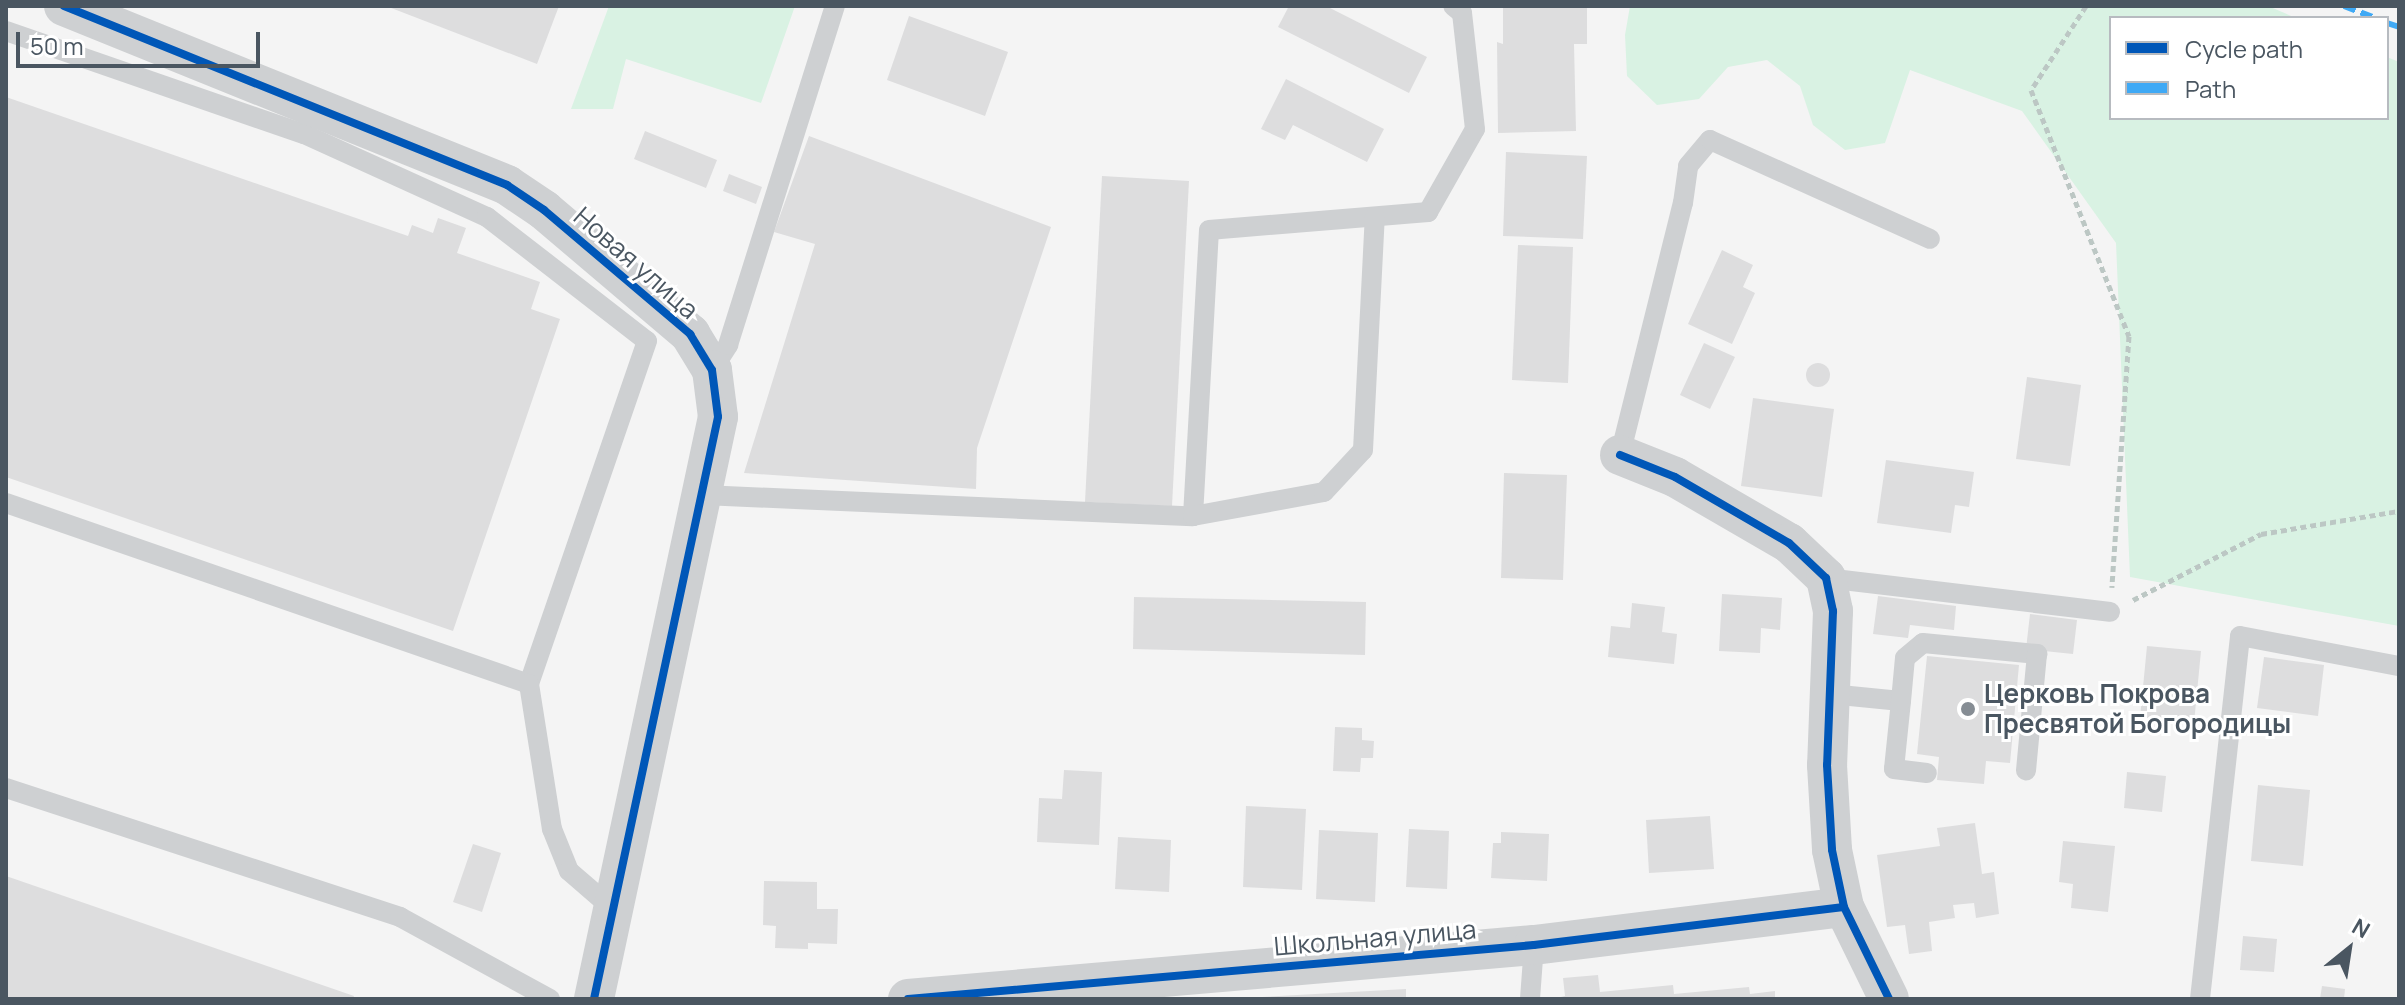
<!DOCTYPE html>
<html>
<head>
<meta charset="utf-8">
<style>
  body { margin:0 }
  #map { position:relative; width:2405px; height:1005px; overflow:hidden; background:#f4f4f4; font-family:Manrope,sans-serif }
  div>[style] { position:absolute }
  .green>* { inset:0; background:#d9f2e3 }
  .building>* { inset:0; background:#ddddde }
  .round { border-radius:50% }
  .path>* { height:5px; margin-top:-2.5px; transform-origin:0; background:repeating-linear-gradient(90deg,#bcc7c4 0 6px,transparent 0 10px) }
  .lane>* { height:20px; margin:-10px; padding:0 10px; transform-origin:10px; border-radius:10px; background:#ced0d2 }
  .street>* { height:40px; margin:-20px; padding:0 20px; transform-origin:20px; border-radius:20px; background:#ced0d2 }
  .quiet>* { height:6px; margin-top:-3px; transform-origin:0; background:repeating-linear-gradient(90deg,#3fa9f5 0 12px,transparent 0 18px) }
  .cycleway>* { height:8px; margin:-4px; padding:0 4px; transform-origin:4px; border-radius:4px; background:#0057b8 }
  .dots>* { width:22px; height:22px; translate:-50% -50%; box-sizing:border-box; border:4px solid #fff; border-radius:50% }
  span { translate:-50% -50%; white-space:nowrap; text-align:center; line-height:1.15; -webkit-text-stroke:6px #fff; paint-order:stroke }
  .street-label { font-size:26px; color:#4a5661 }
  .poi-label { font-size:26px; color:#4a5661; font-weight:700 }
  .left { translate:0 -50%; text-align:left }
  .frame { position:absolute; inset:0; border:8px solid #4a5661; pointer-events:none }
  .legend { position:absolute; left:2109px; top:16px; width:280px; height:104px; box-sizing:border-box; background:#fff; border:2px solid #b7bbc0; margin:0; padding:10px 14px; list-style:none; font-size:24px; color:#4a5661 }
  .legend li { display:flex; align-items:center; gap:16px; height:40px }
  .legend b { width:40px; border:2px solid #b7bbc0 }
  .north { position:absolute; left:2309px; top:909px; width:80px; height:80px; -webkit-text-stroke:6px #fff; paint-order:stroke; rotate:30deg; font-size:22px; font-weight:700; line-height:32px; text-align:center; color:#4a5661 }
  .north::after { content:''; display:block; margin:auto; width:28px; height:36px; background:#4a5661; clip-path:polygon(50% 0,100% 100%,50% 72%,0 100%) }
  .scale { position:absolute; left:16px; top:32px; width:244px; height:36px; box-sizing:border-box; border:4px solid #4a5661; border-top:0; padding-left:10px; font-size:24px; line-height:28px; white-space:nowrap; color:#4a5661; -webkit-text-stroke:6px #fff; paint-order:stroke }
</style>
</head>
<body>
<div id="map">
  <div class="green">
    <div style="clip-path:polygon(609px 6px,795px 6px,761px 103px,626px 59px,613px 109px,571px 109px)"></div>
    <div style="clip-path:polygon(1630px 6px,2268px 6px,2296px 18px,2111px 18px,2111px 118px,2387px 118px,2387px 57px,2399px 62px,2399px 626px,2130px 577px,2116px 243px,2022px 111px,1910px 70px,1885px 143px,1845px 150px,1813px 125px,1800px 86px,1767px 60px,1728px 67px,1699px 99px,1657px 105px,1627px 76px,1625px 35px)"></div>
  </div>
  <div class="building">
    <div style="clip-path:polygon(386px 6px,559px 6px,537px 64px)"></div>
    <div style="clip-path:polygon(1289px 6px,1326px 6px,1427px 57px,1409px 93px,1278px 27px)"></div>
    <div style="clip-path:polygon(1503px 6px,1587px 6px,1587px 44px,1574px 44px,1576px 131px,1498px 133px,1497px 42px,1503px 44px)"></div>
    <div style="clip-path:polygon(909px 16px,1008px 52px,985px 116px,887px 80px)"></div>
    <div style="clip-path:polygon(1286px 79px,1384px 129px,1367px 162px,1293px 125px,1285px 140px,1261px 129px)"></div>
    <div style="clip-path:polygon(6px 97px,408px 236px,412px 225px,433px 233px,438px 218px,466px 228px,457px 253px,540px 282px,531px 309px,560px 319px,453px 631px,6px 477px)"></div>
    <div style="clip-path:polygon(645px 131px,717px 160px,706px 188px,634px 159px)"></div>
    <div style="clip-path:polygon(809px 136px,1051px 227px,977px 448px,976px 489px,744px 473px,815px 244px,774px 232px)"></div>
    <div style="clip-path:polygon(1506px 152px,1587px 156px,1583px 239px,1503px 236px)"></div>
    <div style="clip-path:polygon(729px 174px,762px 187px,756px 204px,723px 191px)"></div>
    <div style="clip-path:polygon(1102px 176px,1189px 181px,1172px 506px,1085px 502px)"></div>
    <div style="clip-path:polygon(1518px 245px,1573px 247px,1568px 383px,1512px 380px)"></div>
    <div style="clip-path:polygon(1722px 250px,1753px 265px,1743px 287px,1755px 293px,1732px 344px,1688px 324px)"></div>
    <div style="clip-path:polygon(1704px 343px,1735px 357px,1710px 409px,1680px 395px)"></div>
    <div class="round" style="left:1806px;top:363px;width:24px;height:24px"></div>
    <div style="clip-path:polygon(2027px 377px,2081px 385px,2070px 466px,2016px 459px)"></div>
    <div style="clip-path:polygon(1753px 398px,1834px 409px,1822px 497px,1741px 486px)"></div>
    <div style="clip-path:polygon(1886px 460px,1974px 472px,1969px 507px,1955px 505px,1951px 533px,1877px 523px)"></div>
    <div style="clip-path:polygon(1504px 473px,1567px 475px,1563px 580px,1501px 578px)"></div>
    <div style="clip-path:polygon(1722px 594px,1782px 598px,1780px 630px,1761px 628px,1760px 653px,1719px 651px)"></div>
    <div style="clip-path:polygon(1878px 596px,1956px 606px,1954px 630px,1910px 625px,1908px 638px,1873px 634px)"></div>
    <div style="clip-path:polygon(1134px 597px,1366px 602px,1365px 655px,1133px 649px)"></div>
    <div style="clip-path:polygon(1632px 603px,1665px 607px,1662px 632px,1677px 634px,1674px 664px,1608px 657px,1611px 626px,1630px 628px)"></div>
    <div style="clip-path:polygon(2030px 614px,2077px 620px,2073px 654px,2026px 649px)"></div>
    <div style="clip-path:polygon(2147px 646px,2201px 651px,2194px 723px,2140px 718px)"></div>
    <div style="clip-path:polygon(1927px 656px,2019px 665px,2010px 763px,1986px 761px,1984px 784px,1937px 780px,1939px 757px,1917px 754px)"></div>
    <div style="clip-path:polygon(2264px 657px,2324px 665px,2318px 716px,2257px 708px)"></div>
    <div style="clip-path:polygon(1335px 727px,1362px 728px,1362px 740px,1374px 741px,1373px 758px,1361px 758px,1360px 772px,1333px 771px)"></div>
    <div style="clip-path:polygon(1064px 770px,1102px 772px,1099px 845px,1037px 842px,1039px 798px,1062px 799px)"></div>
    <div style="clip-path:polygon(2127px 772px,2166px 776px,2162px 812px,2124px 808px)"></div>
    <div style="clip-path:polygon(2258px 785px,2310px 790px,2303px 866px,2251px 861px)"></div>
    <div style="clip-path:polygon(1246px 806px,1306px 809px,1302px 890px,1243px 887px)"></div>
    <div style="clip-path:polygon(1710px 816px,1714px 869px,1649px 873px,1646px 820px)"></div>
    <div style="clip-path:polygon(1975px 823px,1982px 874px,1994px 872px,1999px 914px,1976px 918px,1974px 903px,1953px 905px,1955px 918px,1929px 922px,1932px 951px,1909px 954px,1905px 925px,1887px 927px,1877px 855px,1940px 846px,1937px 828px)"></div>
    <div style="clip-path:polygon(1409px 829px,1449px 831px,1447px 889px,1406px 887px)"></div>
    <div style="clip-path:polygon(1319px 830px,1378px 833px,1375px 902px,1316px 899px)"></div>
    <div style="clip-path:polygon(1501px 832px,1549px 834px,1547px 881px,1491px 878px,1493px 843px,1501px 843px)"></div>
    <div style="clip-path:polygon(1118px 837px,1171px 840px,1169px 892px,1115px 889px)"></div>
    <div style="clip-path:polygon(2063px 841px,2115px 846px,2108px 912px,2071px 908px,2073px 884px,2059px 882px)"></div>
    <div style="clip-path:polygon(473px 844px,501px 853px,482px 912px,453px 902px)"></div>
    <div style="clip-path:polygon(6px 876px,354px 996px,353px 999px,6px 999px)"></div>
    <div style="clip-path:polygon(764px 881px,817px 882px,817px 909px,838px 909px,837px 944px,808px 943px,808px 949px,775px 948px,776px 926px,763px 925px)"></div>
    <div style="clip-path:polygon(2243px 936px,2277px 939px,2274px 972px,2240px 970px)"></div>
    <div style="clip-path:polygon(1598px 975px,1600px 992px,1673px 985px,1674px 994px,1749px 987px,1750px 994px,1775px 991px,1775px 999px,1552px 999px,1565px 996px,1563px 978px)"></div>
    <div style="clip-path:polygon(2322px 986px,2345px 989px,2344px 999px,2320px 999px)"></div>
    <div style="clip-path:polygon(1406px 989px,1406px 999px,1262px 999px,1262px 997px)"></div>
  </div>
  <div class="path">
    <div style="left:2086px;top:6px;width:100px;rotate:123.2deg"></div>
    <div style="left:2031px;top:90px;width:265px;rotate:68.3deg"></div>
    <div style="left:2129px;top:336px;width:252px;rotate:93.9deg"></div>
    <div style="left:2133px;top:600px;width:144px;rotate:-27.3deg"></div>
    <div style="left:2261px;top:534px;width:140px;rotate:-9.5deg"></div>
  </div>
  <div class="lane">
    <div style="left:6px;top:31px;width:315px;rotate:19.1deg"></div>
    <div style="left:304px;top:134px;width:201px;rotate:24.4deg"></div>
    <div style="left:487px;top:217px;width:202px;rotate:37.8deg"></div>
    <div style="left:647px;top:341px;width:363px;rotate:109deg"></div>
    <div style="left:712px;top:370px;width:30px;rotate:-57deg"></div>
    <div style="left:728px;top:345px;width:355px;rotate:-72.5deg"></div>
    <div style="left:1620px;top:455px;width:260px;rotate:-76deg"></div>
    <div style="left:1683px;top:203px;width:37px;rotate:-82deg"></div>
    <div style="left:1688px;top:166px;width:34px;rotate:-50deg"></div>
    <div style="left:1710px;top:140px;width:241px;rotate:24.2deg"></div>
    <div style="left:703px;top:495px;width:490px;rotate:2.5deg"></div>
    <div style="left:1193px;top:516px;width:286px;rotate:-86.8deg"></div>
    <div style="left:1209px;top:230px;width:220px;rotate:-4.7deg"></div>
    <div style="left:1428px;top:212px;width:95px;rotate:-60.5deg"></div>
    <div style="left:1475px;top:129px;width:117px;rotate:-96.4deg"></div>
    <div style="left:1462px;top:13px;width:11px;rotate:-142deg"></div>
    <div style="left:6px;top:503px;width:553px;rotate:19.09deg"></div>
    <div style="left:529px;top:684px;width:147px;rotate:81deg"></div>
    <div style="left:552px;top:829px;width:45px;rotate:68deg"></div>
    <div style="left:569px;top:871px;width:58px;rotate:40.8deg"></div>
    <div style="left:1193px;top:516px;width:133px;rotate:-10.4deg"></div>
    <div style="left:1324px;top:492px;width:57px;rotate:-47.1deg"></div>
    <div style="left:1363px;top:450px;width:233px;rotate:-87.1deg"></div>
    <div style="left:1826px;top:578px;width:286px;rotate:6.8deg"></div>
    <div style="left:1830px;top:694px;width:71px;rotate:5.6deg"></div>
    <div style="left:1901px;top:701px;width:68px;rotate:95.9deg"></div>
    <div style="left:1894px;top:769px;width:33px;rotate:7deg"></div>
    <div style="left:1901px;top:701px;width:43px;rotate:-84.7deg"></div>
    <div style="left:1905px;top:658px;width:23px;rotate:-40deg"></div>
    <div style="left:1923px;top:643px;width:115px;rotate:5.5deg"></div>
    <div style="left:2037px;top:654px;width:117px;rotate:95.4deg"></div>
    <div style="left:6px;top:788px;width:415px;rotate:18.1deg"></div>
    <div style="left:400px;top:917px;width:171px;rotate:28.7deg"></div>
    <div style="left:1530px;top:999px;width:54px;rotate:-85.8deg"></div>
    <div style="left:2200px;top:999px;width:365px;rotate:-83.7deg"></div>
    <div style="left:2240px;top:636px;width:162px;rotate:10.7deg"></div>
  </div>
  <div class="street">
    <div style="left:64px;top:6px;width:478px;rotate:22deg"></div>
    <div style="left:507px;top:185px;width:45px;rotate:34deg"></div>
    <div style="left:544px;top:210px;width:192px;rotate:40.3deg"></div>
    <div style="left:690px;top:334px;width:42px;rotate:58.6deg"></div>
    <div style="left:712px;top:370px;width:47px;rotate:82.7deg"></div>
    <div style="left:718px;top:417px;width:595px;rotate:102.03deg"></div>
    <div style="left:1620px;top:455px;width:59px;rotate:21.8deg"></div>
    <div style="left:1675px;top:477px;width:132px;rotate:30.1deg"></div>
    <div style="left:1789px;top:543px;width:51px;rotate:43.4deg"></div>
    <div style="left:1826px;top:578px;width:34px;rotate:78deg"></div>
    <div style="left:1833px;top:611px;width:154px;rotate:92.2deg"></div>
    <div style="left:1827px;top:765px;width:85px;rotate:86.6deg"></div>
    <div style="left:1832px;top:850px;width:58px;rotate:78.1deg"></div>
    <div style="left:1844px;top:907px;width:102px;rotate:63.9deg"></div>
    <div style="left:908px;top:999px;width:628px;rotate:-4.93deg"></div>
    <div style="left:1534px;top:945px;width:312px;rotate:-7deg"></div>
  </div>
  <div class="quiet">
    <div style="left:2344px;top:6px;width:33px;rotate:21deg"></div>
    <div style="left:2387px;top:23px;width:13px;rotate:18deg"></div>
  </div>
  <div class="cycleway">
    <div style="left:64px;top:6px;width:478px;rotate:22deg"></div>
    <div style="left:507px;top:185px;width:45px;rotate:34deg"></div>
    <div style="left:544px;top:210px;width:192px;rotate:40.3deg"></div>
    <div style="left:690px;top:334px;width:42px;rotate:58.6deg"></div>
    <div style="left:712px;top:370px;width:47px;rotate:82.7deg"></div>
    <div style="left:718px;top:417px;width:595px;rotate:102.03deg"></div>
    <div style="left:1620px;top:455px;width:59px;rotate:21.8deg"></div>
    <div style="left:1675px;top:477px;width:132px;rotate:30.1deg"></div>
    <div style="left:1789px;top:543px;width:51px;rotate:43.4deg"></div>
    <div style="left:1826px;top:578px;width:34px;rotate:78deg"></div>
    <div style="left:1833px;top:611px;width:154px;rotate:92.2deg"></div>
    <div style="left:1827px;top:765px;width:85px;rotate:86.6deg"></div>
    <div style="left:1832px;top:850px;width:58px;rotate:78.1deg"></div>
    <div style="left:1844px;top:907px;width:102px;rotate:63.9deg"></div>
    <div style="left:908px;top:999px;width:628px;rotate:-4.93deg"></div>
    <div style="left:1534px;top:945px;width:312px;rotate:-7deg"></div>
  </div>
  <div class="dots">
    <div style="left:1968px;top:709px;background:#868d94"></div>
  </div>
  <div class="street-label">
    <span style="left:636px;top:263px;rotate:41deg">Новая улица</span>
    <span style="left:1375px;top:938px;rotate:-5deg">Школьная улица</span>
  </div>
  <div class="poi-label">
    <span class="left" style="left:1984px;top:709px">Церковь Покрова<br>Пресвятой Богородицы</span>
  </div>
  <div class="frame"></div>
  <ul class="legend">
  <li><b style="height:10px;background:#0057b8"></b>Cycle path</li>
  <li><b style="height:10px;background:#3fa9f5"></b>Path</li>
  </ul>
  <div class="north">N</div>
  <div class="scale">50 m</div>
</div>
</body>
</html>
